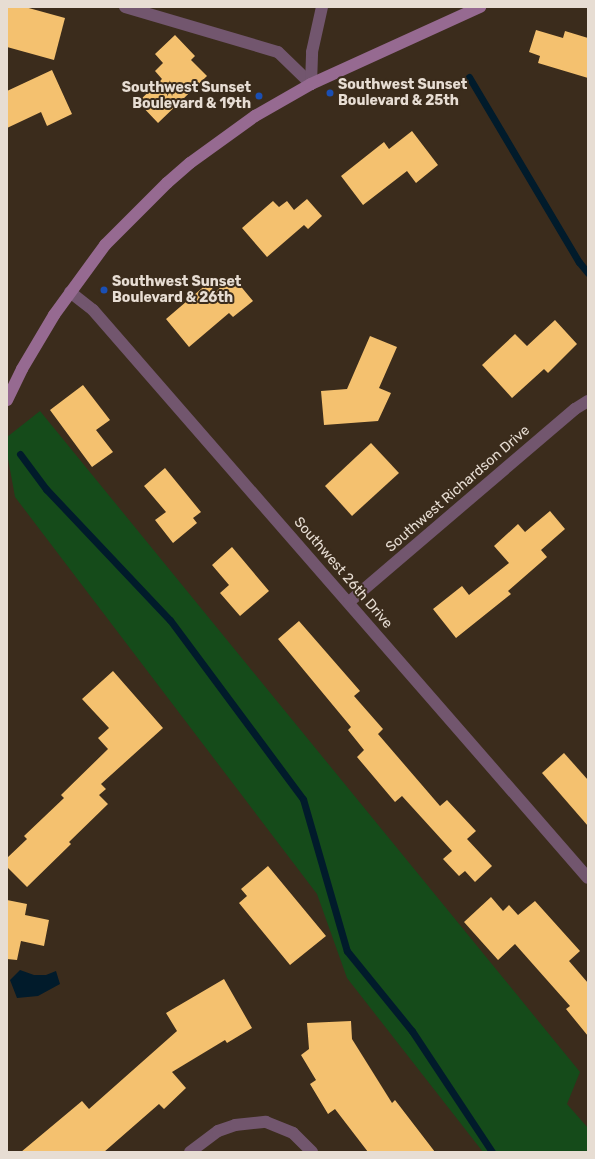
<!DOCTYPE html>
<html>
<head>
<meta charset="utf-8">
<style>
  body { margin:0 }
  #map { position:relative; width:595px; height:1159px; overflow:hidden; background:#3b2c1c; font-family:Rubik,sans-serif }
  div>[style] { position:absolute }
  .green>* { inset:0; background:#154b1a }
  .water>* { inset:0; background:#011b2b }
  .stream>* { height:7px; margin:-3.5px; padding:0 3.5px; transform-origin:3.5px; border-radius:3.5px; background:#011b2b }
  .building>* { inset:0; background:#f4c16f }
  .street>* { height:12px; margin:-6px; padding:0 6px; transform-origin:6px; border-radius:6px; background:#72566e }
  .secondary>* { height:12px; margin:-6px; padding:0 6px; transform-origin:6px; border-radius:6px; background:#966a91 }
  .dots>* { width:11px; height:11px; translate:-50% -50%; box-sizing:border-box; border:2px solid #3b2c1c; border-radius:50% }
  span { translate:-50% -50%; white-space:nowrap; text-align:center; line-height:1.15; -webkit-text-stroke:4px #3b2c1c; paint-order:stroke }
  .poi-label { font-size:14px; color:#e7ddd3; font-weight:700 }
  .left { translate:0 -50%; text-align:left }
  .right { translate:-100% -50%; text-align:right }
  .street-label { font-size:14px; color:#e7ddd3 }
  .frame { position:absolute; inset:0; border:8px solid #e7ddd3; pointer-events:none }
</style>
</head>
<body>
<div id="map">
  <div class="green">
    <div style="clip-path:polygon(40px 411px,580px 1072px,567px 1104px,588px 1128px,588px 1152px,483px 1152px,347px 978px,317px 894px,15px 497px,7px 453px,7px 437px)"></div>
  </div>
  <div class="water">
    <div style="clip-path:polygon(20px 970px,34px 975px,46px 975px,56px 971px,60px 984px,38px 996px,17px 998px,10px 980px)"></div>
  </div>
  <div class="stream">
    <div style="left:469px;top:77px;width:215px;rotate:59.3deg"></div>
    <div style="left:579px;top:262px;width:14px;rotate:51deg"></div>
    <div style="left:20px;top:454px;width:44px;rotate:53.4deg"></div>
    <div style="left:46px;top:489px;width:180px;rotate:46.6deg"></div>
    <div style="left:170px;top:620px;width:223px;rotate:53.4deg"></div>
    <div style="left:303px;top:799px;width:158px;rotate:73.9deg"></div>
    <div style="left:347px;top:951px;width:103px;rotate:50.9deg"></div>
    <div style="left:412px;top:1031px;width:145px;rotate:56.5deg"></div>
  </div>
  <div class="building">
    <div style="clip-path:polygon(7px 7px,25px 7px,65px 18px,54px 60px,7px 47px)"></div>
    <div style="clip-path:polygon(536px 30px,563px 38px,565px 31px,588px 38px,588px 78px,538px 63px,540px 56px,529px 52px)"></div>
    <div style="clip-path:polygon(175px 35px,195px 56px,191px 60px,207px 76px,158px 123px,138px 102px,162px 79px,155px 71px,163px 63px,155px 54px)"></div>
    <div style="clip-path:polygon(52px 70px,72px 114px,47px 126px,41px 112px,7px 128px,7px 91px)"></div>
    <div style="clip-path:polygon(412px 131px,438px 165px,416px 183px,407px 171px,363px 205px,341px 176px,384px 142px,389px 149px)"></div>
    <div style="clip-path:polygon(307px 199px,322px 216px,308px 229px,304px 225px,267px 257px,242px 228px,273px 201px,279px 207px,287px 201px,294px 210px)"></div>
    <div style="clip-path:polygon(233px 277px,253px 301px,233px 317px,229px 313px,189px 347px,166px 319px,208px 283px,215px 292px)"></div>
    <div style="clip-path:polygon(555px 320px,577px 344px,548px 373px,544px 369px,512px 398px,482px 365px,515px 334px,527px 346px)"></div>
    <div style="clip-path:polygon(370px 336px,397px 347px,379px 388px,391px 393px,378px 421px,324px 425px,321px 391px,347px 389px)"></div>
    <div style="clip-path:polygon(83px 385px,110px 420px,96px 430px,113px 452px,92px 467px,50px 410px)"></div>
    <div style="clip-path:polygon(371px 443px,399px 473px,352px 516px,325px 486px)"></div>
    <div style="clip-path:polygon(165px 468px,201px 512px,193px 518px,197px 523px,173px 543px,155px 520px,166px 512px,144px 486px)"></div>
    <div style="clip-path:polygon(550px 511px,565px 529px,541px 550px,547px 557px,508px 591px,511px 594px,456px 638px,433px 609px,462px 586px,469px 595px,509px 563px,494px 546px,518px 524px,525px 532px)"></div>
    <div style="clip-path:polygon(232px 547px,269px 591px,240px 616px,220px 593px,229px 585px,212px 565px)"></div>
    <div style="clip-path:polygon(299px 621px,360px 691px,354px 696px,383px 729px,378px 734px,440px 806px,447px 800px,476px 831px,467px 839px,492px 866px,475px 882px,465px 871px,459px 876px,443px 859px,452px 851px,402px 796px,395px 802px,357px 757px,364px 750px,348px 730px,351px 727px,278px 639px)"></div>
    <div style="clip-path:polygon(113px 671px,163px 728px,101px 784px,106px 789px,99px 795px,108px 804px,69px 842px,71px 844px,27px 887px,7px 867px,7px 858px,27px 839px,24px 836px,64px 798px,61px 795px,108px 749px,98px 738px,109px 728px,82px 699px)"></div>
    <div style="clip-path:polygon(564px 753px,588px 780px,588px 826px,542px 773px)"></div>
    <div style="clip-path:polygon(268px 866px,326px 936px,290px 965px,239px 903px,247px 896px,241px 889px)"></div>
    <div style="clip-path:polygon(491px 897px,503px 911px,509px 905px,518px 915px,535px 901px,580px 951px,569px 961px,588px 983px,588px 1036px,566px 1009px,570px 1006px,515px 944px,498px 960px,464px 922px)"></div>
    <div style="clip-path:polygon(7px 900px,27px 904px,25px 915px,49px 920px,44px 946px,21px 941px,17px 960px,7px 959px)"></div>
    <div style="clip-path:polygon(224px 979px,252px 1028px,227px 1043px,225px 1040px,172px 1072px,186px 1088px,164px 1109px,159px 1104px,104px 1152px,21px 1152px,82px 1101px,89px 1109px,177px 1031px,166px 1013px)"></div>
    <div style="clip-path:polygon(351px 1021px,352px 1039px,392px 1103px,395px 1100px,435px 1152px,368px 1152px,335px 1109px,328px 1114px,310px 1084px,316px 1080px,301px 1055px,309px 1049px,307px 1023px)"></div>
  </div>
  <div class="street">
    <div style="left:125px;top:7px;width:159px;rotate:16.4deg"></div>
    <div style="left:278px;top:52px;width:46px;rotate:44.1deg"></div>
    <div style="left:311px;top:84px;width:32px;rotate:-88deg"></div>
    <div style="left:312px;top:52px;width:46px;rotate:-77.5deg"></div>
    <div style="left:70px;top:292px;width:29px;rotate:38deg"></div>
    <div style="left:93px;top:310px;width:753px;rotate:48.93deg"></div>
    <div style="left:349px;top:602px;width:297px;rotate:-40.5deg"></div>
    <div style="left:575px;top:409px;width:15px;rotate:-32deg"></div>
    <div style="left:190px;top:1152px;width:35px;rotate:-37deg"></div>
    <div style="left:218px;top:1131px;width:18px;rotate:-19deg"></div>
    <div style="left:235px;top:1125px;width:31px;rotate:-6deg"></div>
    <div style="left:266px;top:1122px;width:29px;rotate:22deg"></div>
    <div style="left:293px;top:1133px;width:27px;rotate:45deg"></div>
  </div>
  <div class="secondary">
    <div style="left:7px;top:400px;width:34px;rotate:-64deg"></div>
    <div style="left:22px;top:369px;width:63px;rotate:-59.3deg"></div>
    <div style="left:54px;top:315px;width:87px;rotate:-53.9deg"></div>
    <div style="left:105px;top:245px;width:88px;rotate:-45deg"></div>
    <div style="left:167px;top:183px;width:30px;rotate:-41deg"></div>
    <div style="left:190px;top:163px;width:80px;rotate:-35.9deg"></div>
    <div style="left:255px;top:116px;width:64px;rotate:-29.7deg"></div>
    <div style="left:311px;top:84px;width:186px;rotate:-24.5deg"></div>
  </div>
  <div class="dots">
    <div style="left:330px;top:93px;background:#1a4fb4"></div>
    <div style="left:259px;top:96px;background:#1a4fb4"></div>
    <div style="left:104px;top:290px;background:#1a4fb4"></div>
  </div>
  <div class="poi-label">
    <span class="left" style="left:338px;top:93px">Southwest Sunset<br>Boulevard &amp; 25th</span>
    <span class="right" style="left:251px;top:96px">Southwest Sunset<br>Boulevard &amp; 19th</span>
    <span class="left" style="left:112px;top:290px">Southwest Sunset<br>Boulevard &amp; 26th</span>
  </div>
  <div class="street-label">
    <span style="left:458px;top:489px;rotate:-41deg">Southwest Richardson Drive</span>
    <span style="left:343px;top:573px;rotate:49deg">Southwest 26th Drive</span>
  </div>
  <div class="frame"></div>
</div>
</body>
</html>
